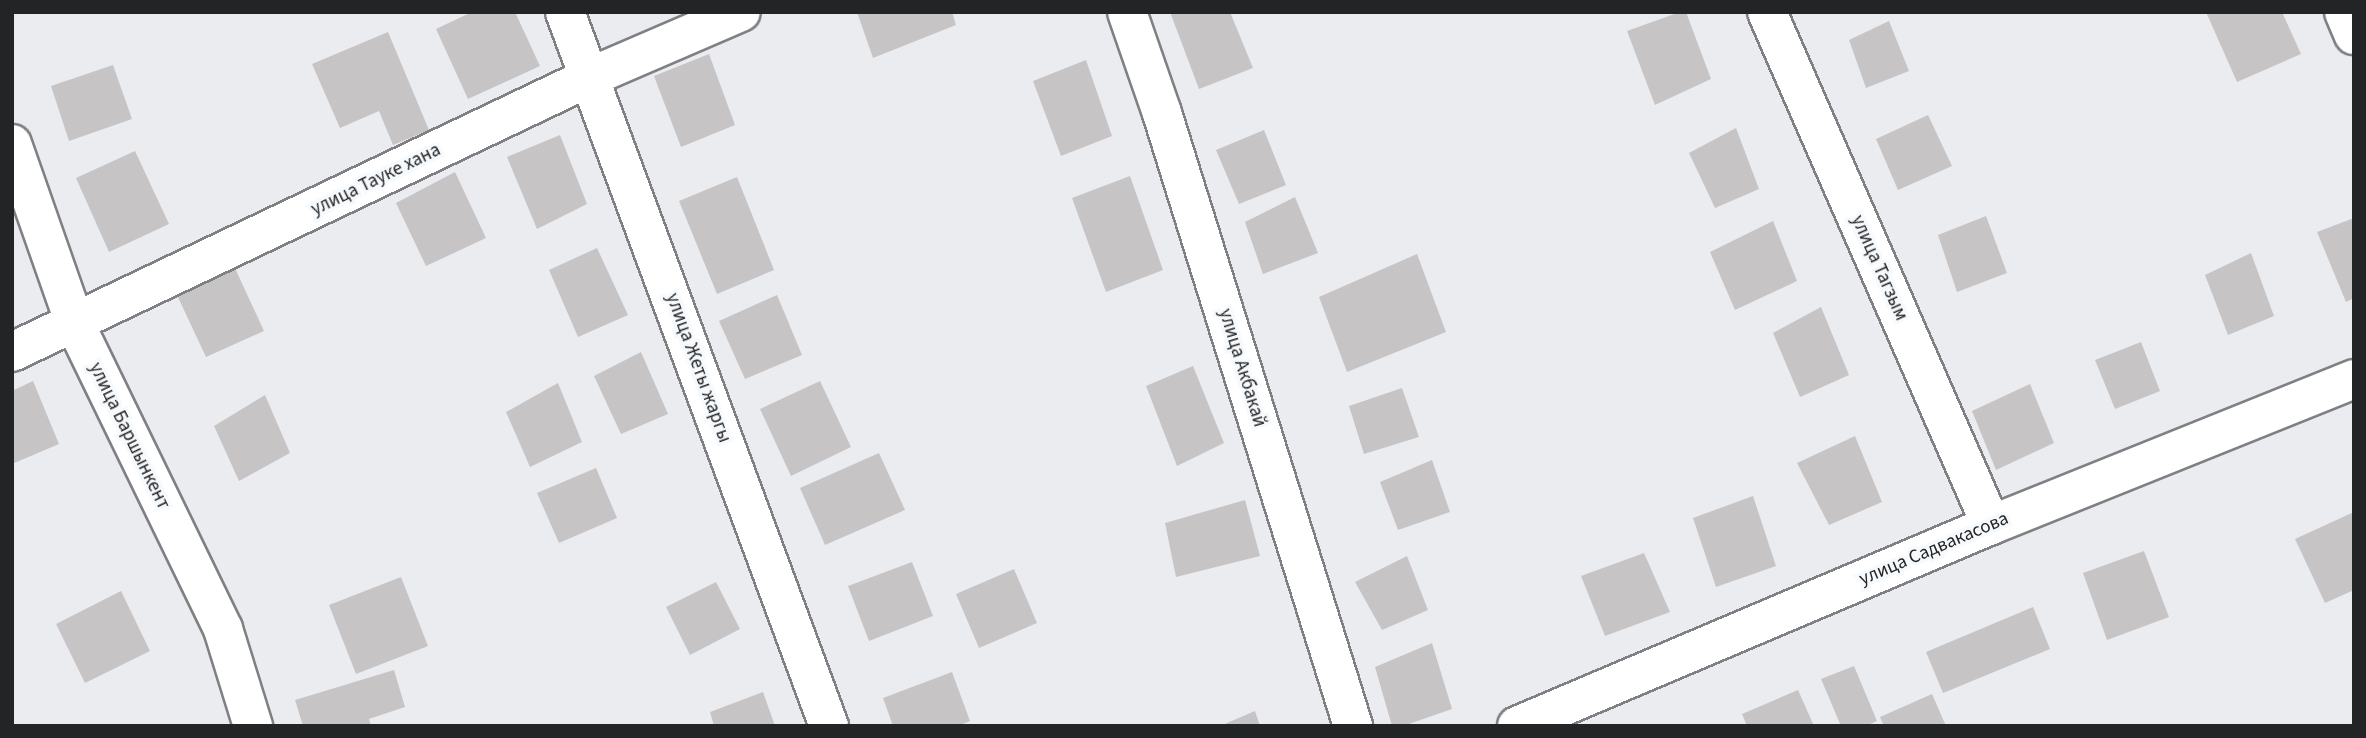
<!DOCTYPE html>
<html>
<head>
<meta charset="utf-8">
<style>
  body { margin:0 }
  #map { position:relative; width:2366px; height:738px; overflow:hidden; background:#eaecf0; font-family:"Source Sans 3",sans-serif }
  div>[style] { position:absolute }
  .building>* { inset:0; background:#c7c4c6 }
  .roads { filter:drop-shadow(2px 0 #7e8083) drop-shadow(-2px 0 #7e8083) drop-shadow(0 2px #7e8083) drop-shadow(0 -2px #7e8083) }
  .minor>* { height:38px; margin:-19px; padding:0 19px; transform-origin:19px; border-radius:19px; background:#fff }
  .tertiary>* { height:38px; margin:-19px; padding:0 19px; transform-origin:19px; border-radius:19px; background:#fff }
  span { translate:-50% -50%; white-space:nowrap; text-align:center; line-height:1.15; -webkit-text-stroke:7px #f7fafd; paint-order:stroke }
  .street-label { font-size:19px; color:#232425 }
  .frame { position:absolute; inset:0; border:14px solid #232425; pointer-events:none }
</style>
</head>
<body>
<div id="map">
  <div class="building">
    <div style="clip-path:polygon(472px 12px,515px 12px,540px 66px,468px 99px,436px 29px)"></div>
    <div style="clip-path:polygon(857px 12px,952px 12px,956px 25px,873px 58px)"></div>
    <div style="clip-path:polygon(1170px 12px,1230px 12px,1253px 68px,1199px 89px)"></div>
    <div style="clip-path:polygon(1680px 12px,1686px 12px,1711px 79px,1655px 105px,1627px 31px)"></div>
    <div style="clip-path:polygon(2206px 12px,2282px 12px,2301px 54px,2237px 82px)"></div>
    <div style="clip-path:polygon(1889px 21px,1909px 71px,1866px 88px,1849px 40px)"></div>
    <div style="clip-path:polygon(388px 32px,429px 130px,393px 145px,379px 111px,340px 128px,312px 64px)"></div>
    <div style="clip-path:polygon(709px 54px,735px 125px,681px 147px,654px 76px)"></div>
    <div style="clip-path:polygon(1086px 60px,1112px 136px,1061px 156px,1033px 81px)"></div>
    <div style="clip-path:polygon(113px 65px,132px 119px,69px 141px,51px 86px)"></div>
    <div style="clip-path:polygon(1928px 115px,1952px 166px,1898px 190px,1876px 139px)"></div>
    <div style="clip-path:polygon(1736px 128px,1759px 189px,1715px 208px,1689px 153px)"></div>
    <div style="clip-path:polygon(1264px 130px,1286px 185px,1239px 204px,1216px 150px)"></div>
    <div style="clip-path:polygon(560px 135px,587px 204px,537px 229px,507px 157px)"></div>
    <div style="clip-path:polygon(135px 151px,169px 224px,109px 252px,76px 178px)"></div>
    <div style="clip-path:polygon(455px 172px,486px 238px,426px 266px,396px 203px)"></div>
    <div style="clip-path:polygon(1130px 176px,1163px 270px,1106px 292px,1072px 198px)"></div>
    <div style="clip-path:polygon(737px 177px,774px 270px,717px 294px,679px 201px)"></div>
    <div style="clip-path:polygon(1295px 197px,1318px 253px,1263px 274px,1245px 222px)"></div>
    <div style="clip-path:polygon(1986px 216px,2007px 273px,1957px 292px,1938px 235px)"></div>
    <div style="clip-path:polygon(2354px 218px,2354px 298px,2346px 302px,2317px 232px)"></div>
    <div style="clip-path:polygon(1773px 221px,1797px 281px,1735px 310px,1710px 252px)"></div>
    <div style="clip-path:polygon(597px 248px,628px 315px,578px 337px,549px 270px)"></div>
    <div style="clip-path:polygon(2251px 253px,2274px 316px,2228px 335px,2205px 275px)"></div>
    <div style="clip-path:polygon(1417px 254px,1446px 332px,1347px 372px,1319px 297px)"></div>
    <div style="clip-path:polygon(234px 266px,264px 331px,206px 357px,176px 293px)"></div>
    <div style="clip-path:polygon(777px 295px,802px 355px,745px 379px,719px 321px)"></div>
    <div style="clip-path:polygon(1821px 307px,1849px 375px,1800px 397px,1773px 333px)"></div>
    <div style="clip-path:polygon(2141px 342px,2160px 391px,2115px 409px,2095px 360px)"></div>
    <div style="clip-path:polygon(641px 352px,668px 414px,621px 434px,594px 376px)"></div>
    <div style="clip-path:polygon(1193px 366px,1224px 443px,1177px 466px,1146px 386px)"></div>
    <div style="clip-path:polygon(33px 381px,59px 444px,12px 464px,12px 391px)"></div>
    <div style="clip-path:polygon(820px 381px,851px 447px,791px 476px,760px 409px)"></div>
    <div style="clip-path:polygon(558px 383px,582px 442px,530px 467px,506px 412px)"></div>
    <div style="clip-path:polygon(2030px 384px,2054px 443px,1996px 470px,1972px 411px)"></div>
    <div style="clip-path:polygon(1402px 388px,1419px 437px,1364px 454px,1349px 406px)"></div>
    <div style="clip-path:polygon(265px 395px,290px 453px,239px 481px,214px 426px)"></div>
    <div style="clip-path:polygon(1855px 436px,1882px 502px,1829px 525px,1797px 463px)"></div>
    <div style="clip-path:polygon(879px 453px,905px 510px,825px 545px,800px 488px)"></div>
    <div style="clip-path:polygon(1432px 460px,1450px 512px,1398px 530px,1380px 482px)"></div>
    <div style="clip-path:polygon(596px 468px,617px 518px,559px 543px,537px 493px)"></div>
    <div style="clip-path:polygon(1753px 496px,1776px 566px,1716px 587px,1693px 518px)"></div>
    <div style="clip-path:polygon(1245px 500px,1260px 556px,1176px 577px,1165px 523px)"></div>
    <div style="clip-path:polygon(2354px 512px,2354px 590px,2325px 603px,2295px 539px)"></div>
    <div style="clip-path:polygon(2144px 551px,2169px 617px,2107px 640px,2083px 573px)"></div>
    <div style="clip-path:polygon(1644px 553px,1670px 612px,1605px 636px,1581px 576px)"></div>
    <div style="clip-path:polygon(1407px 556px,1428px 610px,1382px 630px,1355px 582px)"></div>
    <div style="clip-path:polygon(912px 562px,933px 616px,869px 641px,848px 586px)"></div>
    <div style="clip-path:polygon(1014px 569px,1037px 623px,979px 648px,956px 594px)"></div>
    <div style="clip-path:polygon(401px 577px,428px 646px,356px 674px,329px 605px)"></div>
    <div style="clip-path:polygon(716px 582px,740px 629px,690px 655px,666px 607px)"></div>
    <div style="clip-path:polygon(121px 591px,150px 651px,85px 683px,56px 624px)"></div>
    <div style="clip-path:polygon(2033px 607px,2050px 649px,1943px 693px,1926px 652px)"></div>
    <div style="clip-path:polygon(1432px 643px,1452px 709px,1403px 726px,1392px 726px,1375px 667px)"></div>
    <div style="clip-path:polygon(1854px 666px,1877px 721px,1866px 726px,1841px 726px,1821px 679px)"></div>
    <div style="clip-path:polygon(394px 670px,405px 707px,369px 719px,371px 726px,303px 726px,295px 700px)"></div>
    <div style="clip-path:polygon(952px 672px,970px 721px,958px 726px,893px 726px,883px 698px)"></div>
    <div style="clip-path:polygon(1798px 690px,1814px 726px,1747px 726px,1742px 714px)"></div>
    <div style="clip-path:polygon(763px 692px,775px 726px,714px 726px,710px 712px)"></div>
    <div style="clip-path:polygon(1932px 694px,1946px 726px,1884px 726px,1880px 717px)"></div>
    <div style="clip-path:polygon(1255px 711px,1260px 726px,1220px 726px)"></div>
  </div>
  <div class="roads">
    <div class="minor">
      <div style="left:565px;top:12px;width:761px;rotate:69.71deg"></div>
      <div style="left:1127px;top:12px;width:107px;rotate:70.9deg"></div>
      <div style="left:1162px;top:113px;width:642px;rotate:72.69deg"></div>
      <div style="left:1767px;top:12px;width:560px;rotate:66.41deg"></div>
      <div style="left:2344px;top:12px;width:25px;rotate:67deg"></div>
      <div style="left:12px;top:144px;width:191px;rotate:70.7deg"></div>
      <div style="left:75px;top:324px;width:339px;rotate:64.1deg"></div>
      <div style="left:223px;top:629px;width:102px;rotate:72.8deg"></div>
      <div style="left:12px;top:352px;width:640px;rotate:-25.44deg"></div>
      <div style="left:590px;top:77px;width:164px;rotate:-23.3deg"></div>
    </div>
    <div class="tertiary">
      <div style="left:1517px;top:726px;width:515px;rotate:-22.98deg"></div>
      <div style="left:1991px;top:525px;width:391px;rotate:-21.9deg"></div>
    </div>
  </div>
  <div class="street-label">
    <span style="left:376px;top:180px;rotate:-26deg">улица Тауке хана</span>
    <span style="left:1879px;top:268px;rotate:66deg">улица Тагзым</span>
    <span style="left:698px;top:368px;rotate:70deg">улица Жеты жаргы</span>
    <span style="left:1242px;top:368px;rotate:73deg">улица Акбакай</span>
    <span style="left:129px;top:436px;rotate:64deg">улица Баршынкент</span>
    <span style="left:1934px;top:549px;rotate:-23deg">улица Садвакасова</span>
  </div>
  <div class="frame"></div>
</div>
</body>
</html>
